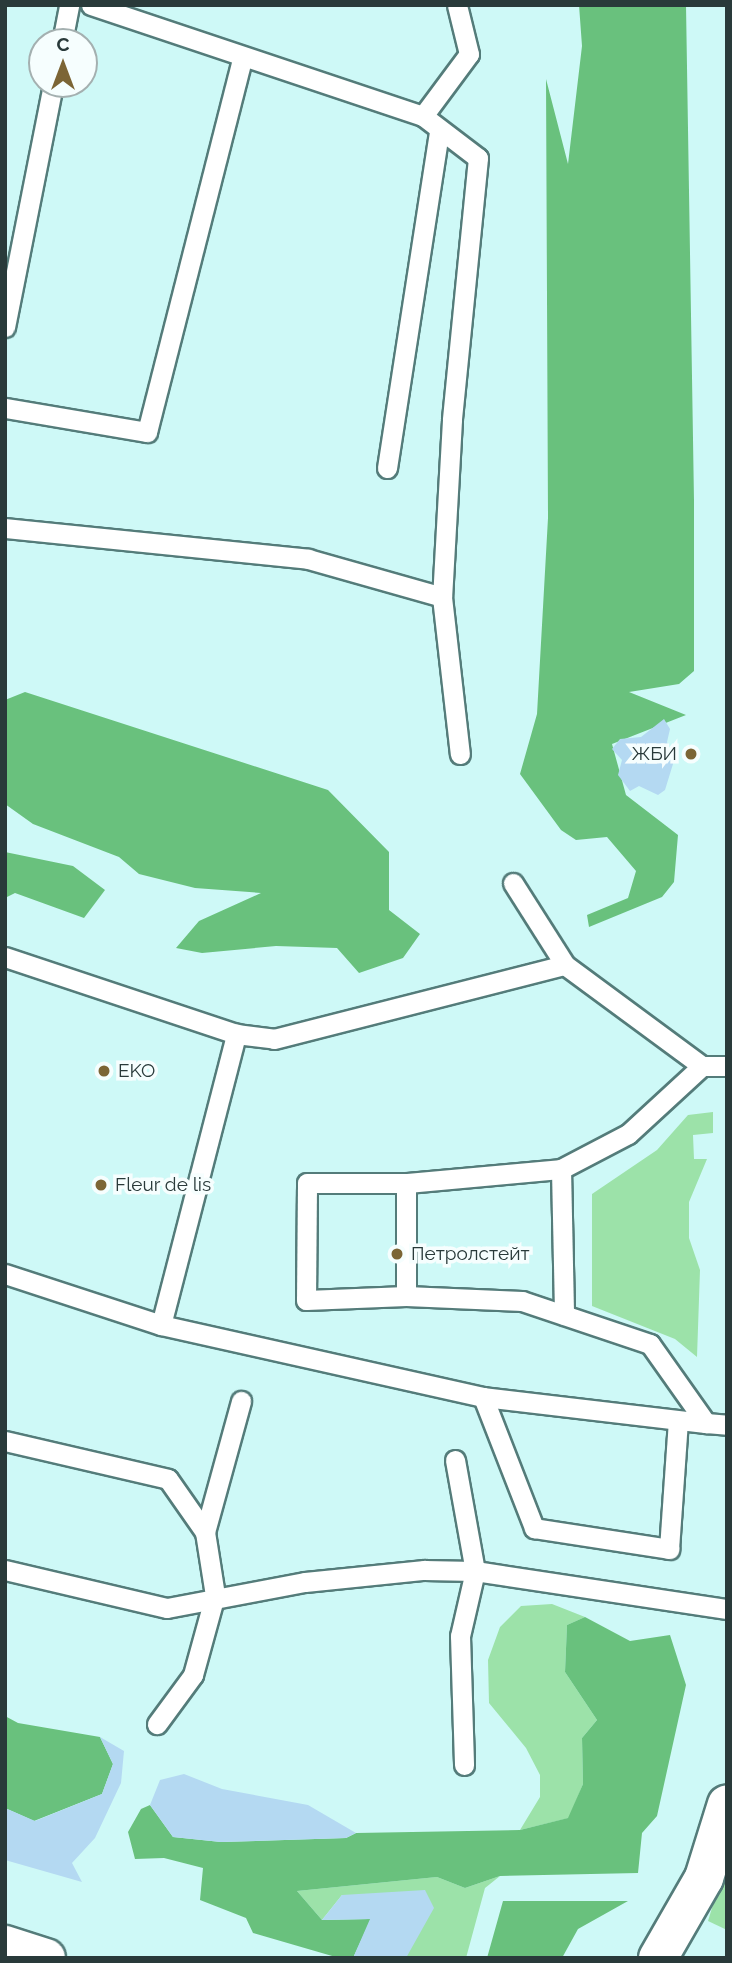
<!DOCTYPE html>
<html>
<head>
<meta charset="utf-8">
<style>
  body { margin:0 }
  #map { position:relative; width:732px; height:1963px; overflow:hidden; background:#cef9f7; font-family:Raleway,sans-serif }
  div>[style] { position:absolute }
  .green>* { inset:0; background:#9ce2a9 }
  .forest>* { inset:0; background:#69c17d }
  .water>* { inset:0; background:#b4d9f2 }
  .roads { filter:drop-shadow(2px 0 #547c7a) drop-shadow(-2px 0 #547c7a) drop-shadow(0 2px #547c7a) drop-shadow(0 -2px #547c7a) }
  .lane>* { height:19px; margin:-9.5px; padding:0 9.5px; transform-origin:9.5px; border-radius:9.5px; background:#fff }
  .secondary>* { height:38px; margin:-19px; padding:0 19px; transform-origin:19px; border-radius:19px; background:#fff }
  .primary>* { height:38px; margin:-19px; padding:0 19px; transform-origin:19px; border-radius:19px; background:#fff }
  .dots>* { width:19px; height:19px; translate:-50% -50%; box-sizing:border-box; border:4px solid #f6fefe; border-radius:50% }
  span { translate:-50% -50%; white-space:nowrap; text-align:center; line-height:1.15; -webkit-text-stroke:7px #f6fefe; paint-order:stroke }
  .poi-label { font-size:19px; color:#293a3a }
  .right { translate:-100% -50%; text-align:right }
  .left { translate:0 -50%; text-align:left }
  .frame { position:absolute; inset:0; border:7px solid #293a3a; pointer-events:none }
  .north { position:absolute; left:28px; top:28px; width:70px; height:70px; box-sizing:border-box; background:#f6fefe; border:2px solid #a4b0b0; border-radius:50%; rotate:0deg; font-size:19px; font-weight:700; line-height:28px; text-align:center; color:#293a3a }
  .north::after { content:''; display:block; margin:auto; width:24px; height:32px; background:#7c6535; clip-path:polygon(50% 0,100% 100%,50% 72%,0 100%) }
</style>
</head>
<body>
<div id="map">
  <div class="green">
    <div style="clip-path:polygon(713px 1112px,713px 1133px,693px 1135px,694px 1159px,707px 1159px,689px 1202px,689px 1238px,700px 1270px,697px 1357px,675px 1339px,592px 1306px,592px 1194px,657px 1150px,688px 1115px)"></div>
    <div style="clip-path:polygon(552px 1604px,585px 1617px,567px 1625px,565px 1672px,597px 1720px,582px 1738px,583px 1784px,569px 1818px,520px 1830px,540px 1797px,540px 1775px,526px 1748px,489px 1703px,488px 1660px,500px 1627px,521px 1606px)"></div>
    <div style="clip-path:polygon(727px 1859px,727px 1930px,708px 1921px)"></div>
    <div style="clip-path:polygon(500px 1876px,485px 1888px,466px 1958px,406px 1958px,342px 1895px,322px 1920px,297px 1891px,437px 1877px,465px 1888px)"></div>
  </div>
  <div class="forest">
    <div style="clip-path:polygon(579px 5px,686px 5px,694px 501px,694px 671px,679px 684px,629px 692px,686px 715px,612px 744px,626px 795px,678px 835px,674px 882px,662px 897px,589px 927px,587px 915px,628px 898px,636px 871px,607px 837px,576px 840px,561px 830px,520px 774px,537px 714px,548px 518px,546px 79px,568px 164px,582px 46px)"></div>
    <div style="clip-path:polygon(25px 692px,328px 790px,389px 852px,389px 910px,420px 934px,403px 958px,359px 973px,337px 948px,276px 946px,202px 953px,176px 948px,199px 921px,261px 893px,195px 888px,139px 874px,119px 857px,33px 824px,5px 804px,5px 700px)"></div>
    <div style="clip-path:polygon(5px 852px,73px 866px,105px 890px,84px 918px,15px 893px,5px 898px)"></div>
    <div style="clip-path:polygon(585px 1617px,630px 1641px,670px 1635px,686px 1685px,657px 1816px,642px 1833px,638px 1873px,500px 1876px,465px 1888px,437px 1877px,297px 1891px,322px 1920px,371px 1919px,353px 1958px,339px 1958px,253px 1933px,246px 1918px,200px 1900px,203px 1868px,164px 1858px,135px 1859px,128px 1832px,141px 1809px,150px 1805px,173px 1837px,221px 1842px,346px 1838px,356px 1833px,520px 1830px,568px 1818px,583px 1784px,582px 1738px,597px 1720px,565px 1672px,567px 1625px)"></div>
    <div style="clip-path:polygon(5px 1716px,18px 1723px,100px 1737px,113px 1764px,102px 1794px,34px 1821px,5px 1808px)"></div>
    <div style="clip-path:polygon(503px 1901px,628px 1901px,578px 1929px,562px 1958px,487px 1958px)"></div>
  </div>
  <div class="water">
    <div style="clip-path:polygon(664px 719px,670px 729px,667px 742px,673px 764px,665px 790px,658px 795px,639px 786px,630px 791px,618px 775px,622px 760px,612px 749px,620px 739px,641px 737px)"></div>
    <div style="clip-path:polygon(100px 1737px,124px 1751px,121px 1783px,95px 1838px,72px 1863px,82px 1882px,5px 1860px,5px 1808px,35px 1821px,102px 1794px,113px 1764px)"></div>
    <div style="clip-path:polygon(184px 1774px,222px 1789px,308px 1805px,356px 1833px,346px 1838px,221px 1842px,173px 1837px,150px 1805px,160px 1780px)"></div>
    <div style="clip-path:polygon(425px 1890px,434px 1908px,406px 1958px,353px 1958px,370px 1919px,322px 1920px,342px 1895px)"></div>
  </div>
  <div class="roads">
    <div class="lane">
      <div style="left:91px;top:5px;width:350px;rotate:18.5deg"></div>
      <div style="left:423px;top:116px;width:69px;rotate:37.4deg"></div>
      <div style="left:478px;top:158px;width:263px;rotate:95.7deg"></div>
      <div style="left:452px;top:420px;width:177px;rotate:93.2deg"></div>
      <div style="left:442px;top:597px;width:158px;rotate:83.5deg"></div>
      <div style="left:62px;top:42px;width:38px;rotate:-79deg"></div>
      <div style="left:423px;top:116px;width:77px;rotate:-53.4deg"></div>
      <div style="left:469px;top:54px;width:50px;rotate:-103.8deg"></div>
      <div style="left:5px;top:327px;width:248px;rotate:-78.8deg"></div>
      <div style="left:5px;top:408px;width:144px;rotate:9.6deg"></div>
      <div style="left:147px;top:432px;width:386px;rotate:-75.7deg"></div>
      <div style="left:387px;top:468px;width:339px;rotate:-81.2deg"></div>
      <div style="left:5px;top:528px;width:305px;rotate:5.8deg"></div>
      <div style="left:308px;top:559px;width:139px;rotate:15.8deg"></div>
      <div style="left:513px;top:883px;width:97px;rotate:57.6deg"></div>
      <div style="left:5px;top:957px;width:243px;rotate:18.4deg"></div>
      <div style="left:236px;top:1034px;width:38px;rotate:7deg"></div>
      <div style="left:274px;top:1039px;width:300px;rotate:-14.3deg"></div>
      <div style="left:565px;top:965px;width:170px;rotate:36.4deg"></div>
      <div style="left:702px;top:1066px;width:25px"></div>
      <div style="left:702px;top:1066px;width:100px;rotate:137.4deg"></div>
      <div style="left:628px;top:1134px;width:76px;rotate:152.4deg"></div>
      <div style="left:561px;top:1169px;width:156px;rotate:174.8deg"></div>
      <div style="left:406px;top:1183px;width:113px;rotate:90deg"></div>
      <div style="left:406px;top:1296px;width:116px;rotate:2.5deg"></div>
      <div style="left:522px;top:1301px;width:135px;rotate:18.6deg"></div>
      <div style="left:650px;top:1344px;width:97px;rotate:54.7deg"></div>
      <div style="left:706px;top:1423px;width:21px;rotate:5deg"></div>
      <div style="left:561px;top:1169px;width:146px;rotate:88.8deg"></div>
      <div style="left:5px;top:1274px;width:164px;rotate:18.1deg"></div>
      <div style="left:161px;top:1325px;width:330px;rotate:12.6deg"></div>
      <div style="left:483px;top:1397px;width:225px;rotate:6.7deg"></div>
      <div style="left:406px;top:1296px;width:100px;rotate:177.7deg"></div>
      <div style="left:306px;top:1300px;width:117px;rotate:-89.5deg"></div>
      <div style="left:307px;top:1183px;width:99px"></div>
      <div style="left:161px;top:1325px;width:301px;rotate:-75.5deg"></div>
      <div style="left:483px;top:1397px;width:141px;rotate:68.7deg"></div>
      <div style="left:534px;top:1528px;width:137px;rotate:8.8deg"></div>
      <div style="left:669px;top:1549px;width:128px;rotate:-86deg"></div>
      <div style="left:5px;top:1441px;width:167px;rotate:13.1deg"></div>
      <div style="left:168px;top:1479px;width:65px;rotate:55.1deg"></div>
      <div style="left:205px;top:1532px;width:64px;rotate:81deg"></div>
      <div style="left:215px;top:1595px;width:83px;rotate:105.4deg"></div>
      <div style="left:193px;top:1675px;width:61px;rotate:126.3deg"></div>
      <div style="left:455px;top:1460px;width:113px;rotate:79.8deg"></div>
      <div style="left:475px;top:1571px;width:67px;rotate:103deg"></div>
      <div style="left:460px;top:1636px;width:129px;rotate:88.2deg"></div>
      <div style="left:205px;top:1532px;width:136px;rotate:-74.6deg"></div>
      <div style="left:5px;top:1570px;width:166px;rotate:13.2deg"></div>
      <div style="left:167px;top:1608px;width:140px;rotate:-10.7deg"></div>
      <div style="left:305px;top:1582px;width:120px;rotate:-5.8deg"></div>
      <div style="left:424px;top:1570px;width:51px;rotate:1.1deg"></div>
      <div style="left:475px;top:1571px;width:255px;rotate:8.6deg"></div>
    </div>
    <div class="secondary">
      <div style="left:658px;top:1958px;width:92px;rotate:-60.1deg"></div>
      <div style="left:704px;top:1878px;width:77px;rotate:-72.7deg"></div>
    </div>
    <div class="primary">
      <div style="left:5px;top:1945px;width:43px;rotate:17.6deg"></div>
    </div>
  </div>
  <div class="dots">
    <div style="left:691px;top:754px;background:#7c6535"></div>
    <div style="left:104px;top:1071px;background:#7c6535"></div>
    <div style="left:101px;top:1185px;background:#7c6535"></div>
    <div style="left:397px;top:1254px;background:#7c6535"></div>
  </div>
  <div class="poi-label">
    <span class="right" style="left:677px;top:754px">ЖБИ</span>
    <span class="left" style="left:118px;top:1071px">EKO</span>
    <span class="left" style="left:115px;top:1185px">Fleur de lis</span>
    <span class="left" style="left:411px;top:1254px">Петролстейт</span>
  </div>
  <div class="frame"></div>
  <div class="north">С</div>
</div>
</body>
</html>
